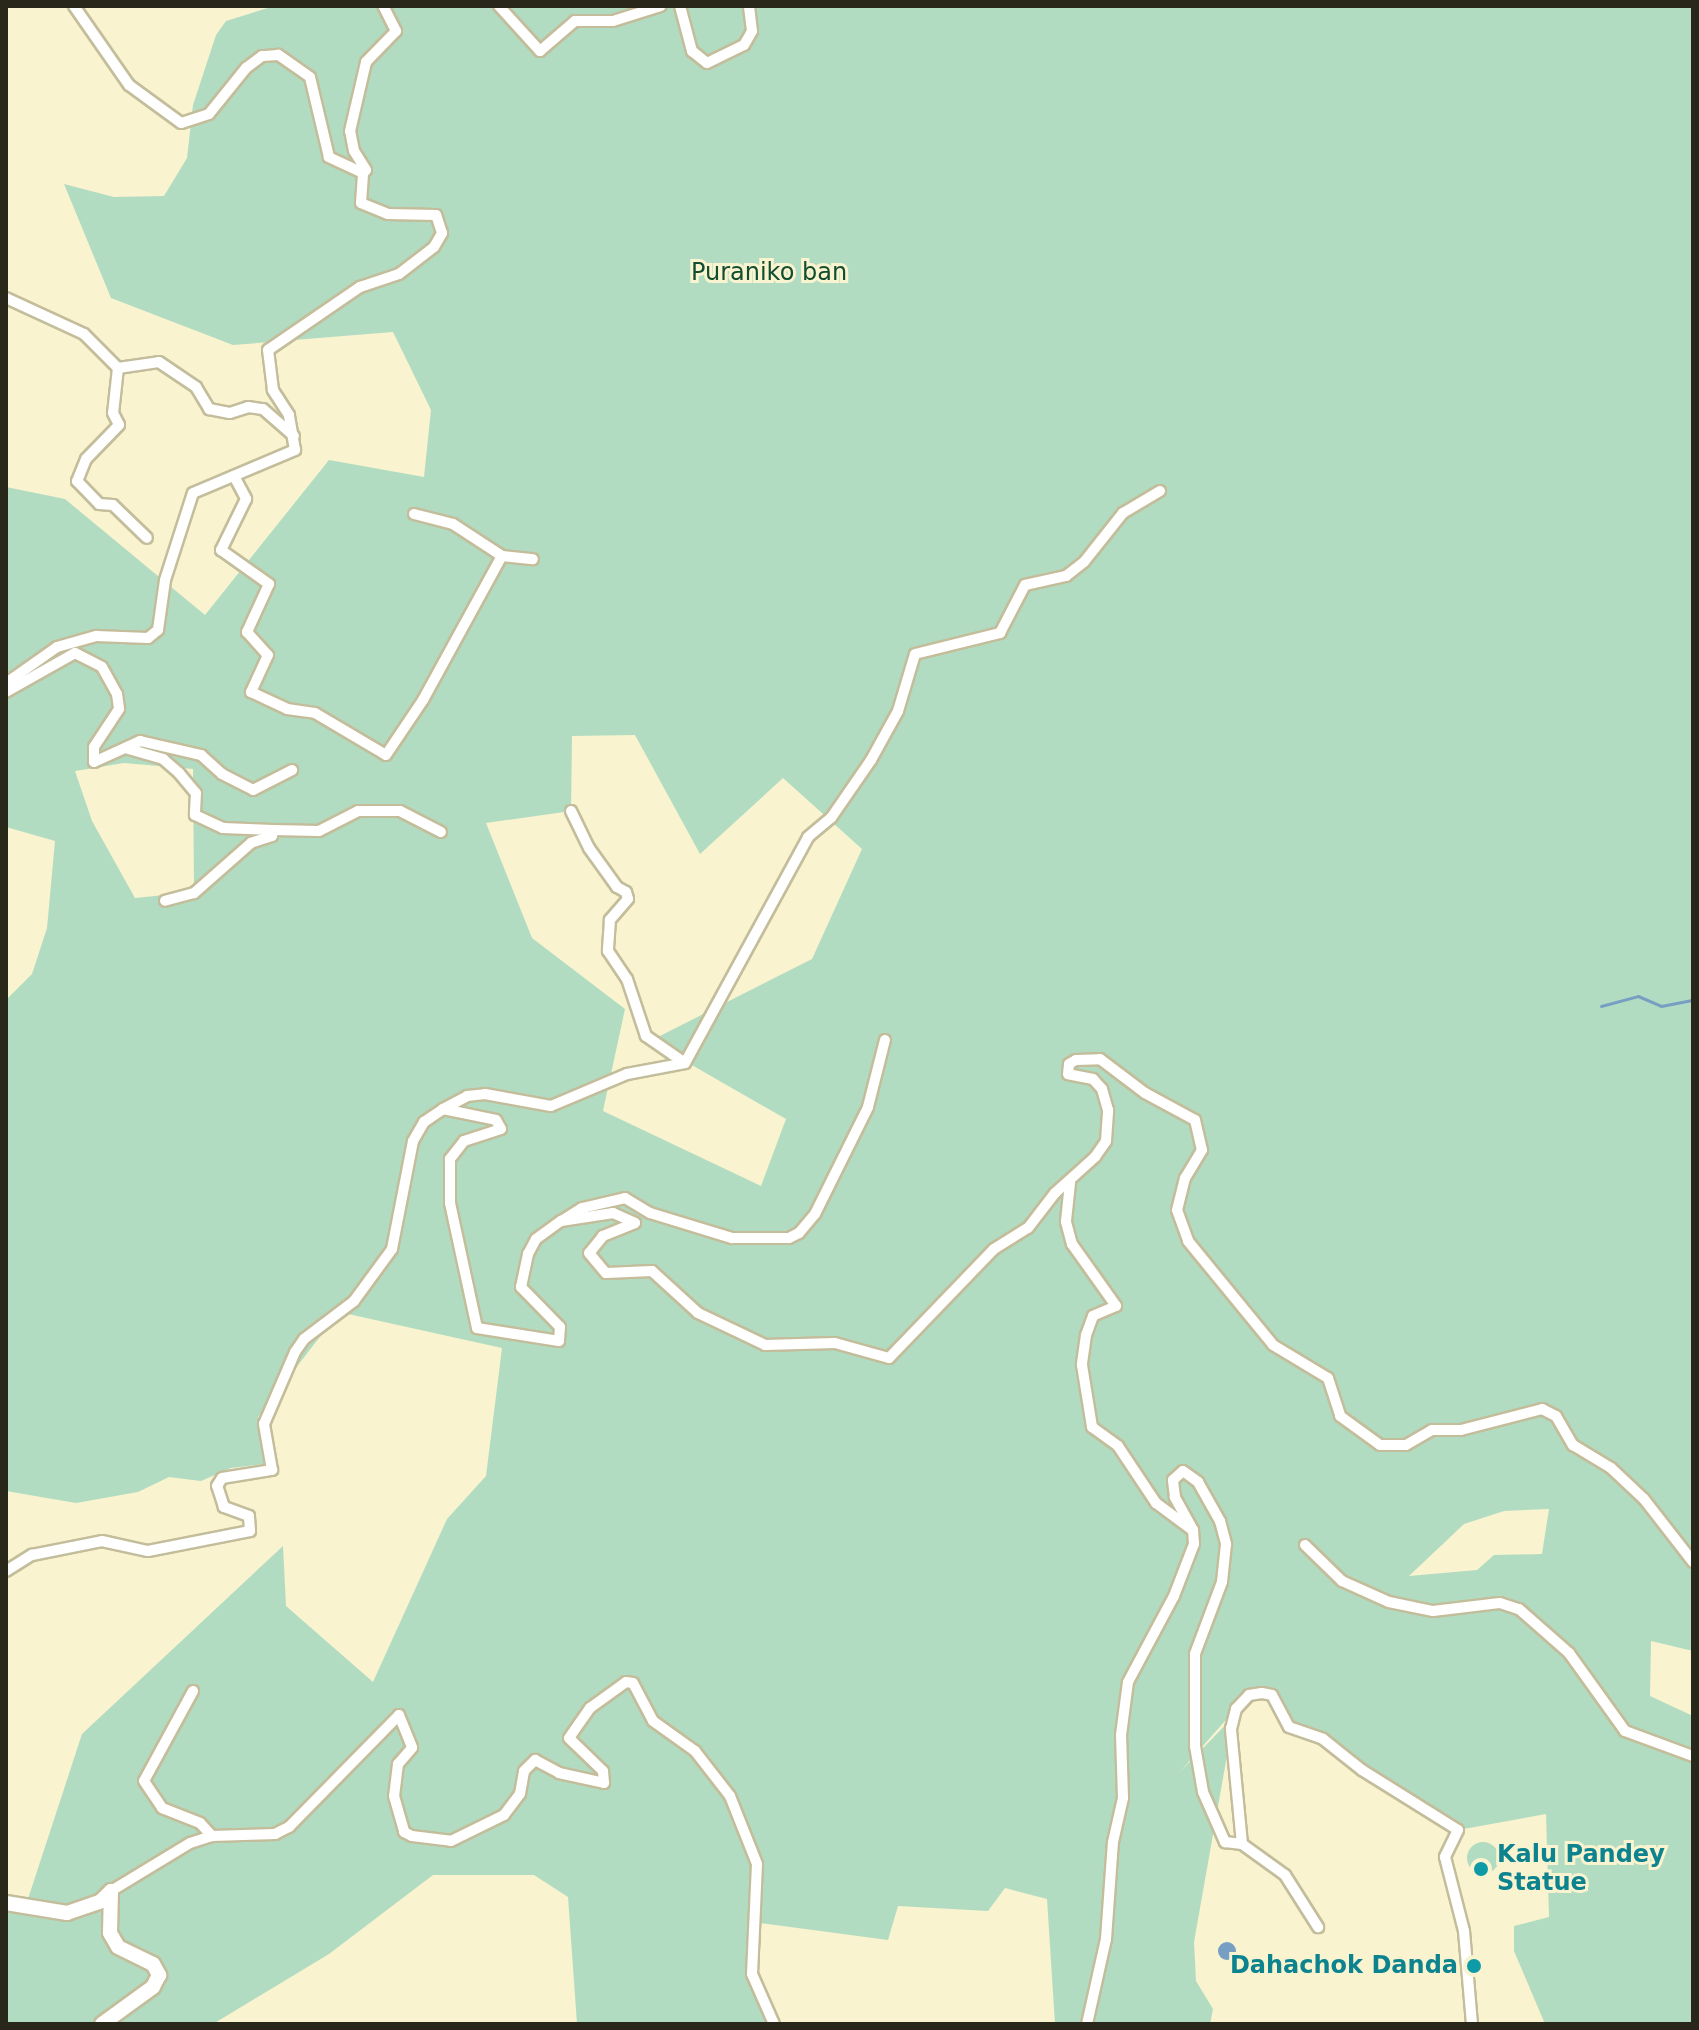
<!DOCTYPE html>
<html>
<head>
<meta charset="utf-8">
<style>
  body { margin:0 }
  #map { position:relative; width:1699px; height:2030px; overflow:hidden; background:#f9f3cf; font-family:"DejaVu Sans",sans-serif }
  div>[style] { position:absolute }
  .green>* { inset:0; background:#b2dcc1 }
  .round { border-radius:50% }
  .water>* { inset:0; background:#779ec3 }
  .stream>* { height:3px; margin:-1.5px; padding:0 1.5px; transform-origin:1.5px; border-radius:1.5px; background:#779ec3 }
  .roads { filter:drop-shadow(2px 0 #c3bd9b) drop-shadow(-2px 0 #c3bd9b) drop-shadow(0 2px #c3bd9b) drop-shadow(0 -2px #c3bd9b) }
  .street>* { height:10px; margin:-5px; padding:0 5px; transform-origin:5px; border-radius:5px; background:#fff }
  .secondary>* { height:14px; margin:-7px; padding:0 7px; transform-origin:7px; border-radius:7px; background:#fff }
  .dots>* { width:22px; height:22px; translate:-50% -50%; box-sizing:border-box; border:4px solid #f9f3cf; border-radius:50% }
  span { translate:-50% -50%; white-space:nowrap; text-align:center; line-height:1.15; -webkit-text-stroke:6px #f9f3cf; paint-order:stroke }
  .park-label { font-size:24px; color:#114d2f }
  .culture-label { font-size:24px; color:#0d838f; font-weight:700 }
  .left { translate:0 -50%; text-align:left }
  .right { translate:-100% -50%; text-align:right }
  .frame { position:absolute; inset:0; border:8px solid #292719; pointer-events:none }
</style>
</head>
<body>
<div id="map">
  <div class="green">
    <div style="clip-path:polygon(evenodd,274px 6px,1693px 6px,1693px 1651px,1651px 1641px,1650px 1696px,1693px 1716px,1693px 2024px,1545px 2024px,1514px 1951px,1514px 1926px,1549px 1917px,1546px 1814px,1458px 1830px,1323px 1739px,1289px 1727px,1272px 1695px,1248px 1695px,1178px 1774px,1234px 1716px,1194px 1942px,1196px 1981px,1213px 2009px,1210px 2024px,1055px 2024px,1047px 1899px,1005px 1888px,988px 1911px,898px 1906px,888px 1940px,760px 1923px,752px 1974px,775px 2024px,577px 2024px,568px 1897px,534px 1875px,433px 1875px,329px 1954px,213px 2024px,6px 2024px,6px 1901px,25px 1908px,82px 1734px,283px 1546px,286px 1606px,373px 1682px,447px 1519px,486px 1476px,502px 1348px,339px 1312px,258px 1417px,265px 1464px,231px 1468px,201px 1481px,169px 1477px,138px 1492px,76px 1503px,6px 1491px,6px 1000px,32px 974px,47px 928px,55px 841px,6px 827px,6px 487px,65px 499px,205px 615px,329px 460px,424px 477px,431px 410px,393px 332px,233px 345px,111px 298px,64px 184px,114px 197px,164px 196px,187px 158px,193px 105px,216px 35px,226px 21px,274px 6px,635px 735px,700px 854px,783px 778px,862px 849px,812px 959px,650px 1041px,786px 1119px,761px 1186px,603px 1111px,625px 1009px,532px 938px,486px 823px,571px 811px,572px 736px,635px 735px,274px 6px,124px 763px,193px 769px,194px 892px,135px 898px,92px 821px,75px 771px,124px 763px,274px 6px,1549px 1509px,1542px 1554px,1494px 1555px,1477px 1570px,1409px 1576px,1464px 1524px,1504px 1511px,1549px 1509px)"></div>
    <div class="round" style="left:1467px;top:1842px;width:32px;height:32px"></div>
  </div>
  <div class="water">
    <div class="round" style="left:1218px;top:1942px;width:18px;height:18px"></div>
  </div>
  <div class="stream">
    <div style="left:1601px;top:1006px;width:38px;rotate:-15deg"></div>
    <div style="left:1638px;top:996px;width:25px;rotate:23deg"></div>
    <div style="left:1661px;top:1006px;width:33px;rotate:-11deg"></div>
  </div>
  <div class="roads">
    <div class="street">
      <div style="left:499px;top:6px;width:61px;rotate:47.7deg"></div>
      <div style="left:540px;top:51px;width:46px;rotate:-40.6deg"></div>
      <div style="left:575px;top:21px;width:38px"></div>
      <div style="left:613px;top:21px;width:50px;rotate:-17.4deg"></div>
      <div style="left:680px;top:6px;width:47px;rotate:75.1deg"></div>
      <div style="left:692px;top:51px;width:19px;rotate:39deg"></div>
      <div style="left:707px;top:63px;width:41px;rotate:-25.9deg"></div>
      <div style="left:744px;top:45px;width:16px;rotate:-60deg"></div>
      <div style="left:752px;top:31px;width:25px;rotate:-97deg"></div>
      <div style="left:363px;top:173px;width:4px;rotate:-45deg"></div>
      <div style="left:366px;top:170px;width:22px;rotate:-122deg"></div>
      <div style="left:354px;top:151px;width:20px;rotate:-101deg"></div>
      <div style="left:350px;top:131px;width:71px;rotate:-76.9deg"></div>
      <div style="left:366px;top:62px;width:43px;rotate:-45.9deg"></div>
      <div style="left:396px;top:31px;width:28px;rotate:-117deg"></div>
      <div style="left:6px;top:298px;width:86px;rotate:24.8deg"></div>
      <div style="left:84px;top:334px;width:48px;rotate:45deg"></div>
      <div style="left:118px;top:368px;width:41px;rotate:-8.3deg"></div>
      <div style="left:159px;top:362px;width:45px;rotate:34deg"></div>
      <div style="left:196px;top:387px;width:26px;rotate:59deg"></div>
      <div style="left:209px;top:409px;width:21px;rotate:11deg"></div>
      <div style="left:230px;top:413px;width:19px;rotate:-18deg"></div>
      <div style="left:248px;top:407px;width:15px;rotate:8deg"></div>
      <div style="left:263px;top:409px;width:41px;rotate:41.1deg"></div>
      <div style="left:118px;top:368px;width:45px;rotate:96.3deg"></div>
      <div style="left:113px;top:413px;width:13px;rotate:63deg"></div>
      <div style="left:119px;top:425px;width:47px;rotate:134.1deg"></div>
      <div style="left:86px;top:459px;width:24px;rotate:112deg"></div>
      <div style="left:77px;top:481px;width:32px;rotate:46deg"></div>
      <div style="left:99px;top:504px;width:14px;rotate:4deg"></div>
      <div style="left:113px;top:505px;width:47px;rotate:44.1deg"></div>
      <div style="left:234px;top:476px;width:26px;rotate:62deg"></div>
      <div style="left:246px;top:499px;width:57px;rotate:116.1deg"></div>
      <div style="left:221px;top:550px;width:59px;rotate:35.3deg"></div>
      <div style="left:269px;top:584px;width:53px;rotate:114.6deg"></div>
      <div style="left:247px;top:632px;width:31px;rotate:48deg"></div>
      <div style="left:268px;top:655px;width:41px;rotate:114.7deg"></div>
      <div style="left:251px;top:692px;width:40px;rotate:25deg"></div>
      <div style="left:287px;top:709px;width:28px;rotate:8deg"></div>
      <div style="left:315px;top:713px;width:82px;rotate:30.6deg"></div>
      <div style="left:386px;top:755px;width:66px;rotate:-56.1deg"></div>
      <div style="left:423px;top:700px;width:164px;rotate:-61.3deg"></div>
      <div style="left:502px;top:556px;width:31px;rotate:6deg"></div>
      <div style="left:414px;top:514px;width:40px;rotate:14.4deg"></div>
      <div style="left:453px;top:524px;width:59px;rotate:33.1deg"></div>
      <div style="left:6px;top:683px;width:62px;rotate:-35.2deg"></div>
      <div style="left:57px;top:647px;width:41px;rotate:-15.8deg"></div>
      <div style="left:96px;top:636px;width:52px;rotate:2.2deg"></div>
      <div style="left:148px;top:638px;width:13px;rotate:-39deg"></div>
      <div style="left:158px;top:630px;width:50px;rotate:-82deg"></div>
      <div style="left:165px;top:580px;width:91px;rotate:-72.2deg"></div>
      <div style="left:193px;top:493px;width:111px;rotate:-22.9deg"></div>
      <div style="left:295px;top:450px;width:36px;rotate:-100deg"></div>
      <div style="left:289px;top:415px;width:30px;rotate:-123deg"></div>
      <div style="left:273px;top:390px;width:40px;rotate:-97.1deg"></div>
      <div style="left:268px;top:350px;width:112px;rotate:-34.4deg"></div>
      <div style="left:360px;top:287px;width:41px;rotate:-18.4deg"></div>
      <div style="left:399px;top:274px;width:44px;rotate:-37.6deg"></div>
      <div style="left:434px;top:247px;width:16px;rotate:-60deg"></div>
      <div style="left:442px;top:233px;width:19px;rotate:-108deg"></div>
      <div style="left:436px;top:215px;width:48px;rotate:-178.8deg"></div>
      <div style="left:388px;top:214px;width:29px;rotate:-158deg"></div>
      <div style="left:361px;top:203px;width:30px;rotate:-86deg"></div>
      <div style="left:363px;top:173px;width:38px;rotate:-155deg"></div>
      <div style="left:329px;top:157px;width:82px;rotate:-103.4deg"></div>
      <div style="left:310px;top:77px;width:39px;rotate:-145deg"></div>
      <div style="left:278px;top:55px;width:16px;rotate:176deg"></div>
      <div style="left:262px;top:56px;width:20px;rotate:143deg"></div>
      <div style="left:246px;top:68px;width:59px;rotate:128.8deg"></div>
      <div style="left:209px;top:114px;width:29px;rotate:162deg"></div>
      <div style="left:181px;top:123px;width:64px;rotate:-143.8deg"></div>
      <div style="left:129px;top:85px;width:96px;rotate:-124.8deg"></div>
      <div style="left:6px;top:692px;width:79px;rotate:-29.5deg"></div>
      <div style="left:75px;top:653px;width:30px;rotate:27deg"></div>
      <div style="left:102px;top:667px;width:31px;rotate:61deg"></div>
      <div style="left:117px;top:694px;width:15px;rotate:82deg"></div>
      <div style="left:119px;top:709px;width:45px;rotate:123.3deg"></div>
      <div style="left:94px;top:747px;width:15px;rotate:90deg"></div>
      <div style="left:94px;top:762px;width:51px;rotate:-24.5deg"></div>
      <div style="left:140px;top:741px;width:63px;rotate:12.9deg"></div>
      <div style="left:201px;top:755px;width:28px;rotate:42deg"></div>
      <div style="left:222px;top:774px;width:35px;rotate:27deg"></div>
      <div style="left:253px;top:790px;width:44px;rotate:-27.1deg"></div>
      <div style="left:125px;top:748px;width:40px;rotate:16deg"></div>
      <div style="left:163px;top:759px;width:21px;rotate:41deg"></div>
      <div style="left:179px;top:773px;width:26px;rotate:50deg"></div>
      <div style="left:196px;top:793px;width:22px;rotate:93deg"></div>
      <div style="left:195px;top:815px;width:31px;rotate:25deg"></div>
      <div style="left:223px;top:828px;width:50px;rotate:2.3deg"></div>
      <div style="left:273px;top:830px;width:6px;rotate:99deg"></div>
      <div style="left:272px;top:836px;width:22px;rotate:162deg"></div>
      <div style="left:251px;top:843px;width:76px;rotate:138.7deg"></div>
      <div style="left:194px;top:893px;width:30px;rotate:165deg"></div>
      <div style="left:571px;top:811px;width:41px;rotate:64.1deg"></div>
      <div style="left:589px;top:848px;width:48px;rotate:54.3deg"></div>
      <div style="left:617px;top:887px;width:10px;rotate:29deg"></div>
      <div style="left:626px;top:892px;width:7px;rotate:74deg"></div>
      <div style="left:628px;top:899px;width:28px;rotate:131deg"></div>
      <div style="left:610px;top:920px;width:31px;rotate:94deg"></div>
      <div style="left:608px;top:951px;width:34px;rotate:56deg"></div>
      <div style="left:627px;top:979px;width:60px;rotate:71.6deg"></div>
      <div style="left:646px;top:1036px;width:47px;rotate:34.7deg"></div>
      <div style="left:273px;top:830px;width:46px;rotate:1.2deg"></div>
      <div style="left:319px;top:831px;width:44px;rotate:-27.1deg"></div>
      <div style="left:358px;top:811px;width:42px"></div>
      <div style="left:400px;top:811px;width:46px;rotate:27.1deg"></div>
      <div style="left:443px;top:1109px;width:27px;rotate:-28deg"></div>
      <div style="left:467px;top:1096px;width:18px;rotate:-6deg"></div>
      <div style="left:485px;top:1094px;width:67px;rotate:10.3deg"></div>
      <div style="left:551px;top:1106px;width:82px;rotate:-22.8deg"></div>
      <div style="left:627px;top:1074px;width:59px;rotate:-10.7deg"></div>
      <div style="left:685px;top:1063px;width:257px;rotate:-61.4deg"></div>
      <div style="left:808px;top:837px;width:30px;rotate:-40deg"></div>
      <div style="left:831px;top:818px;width:70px;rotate:-55.4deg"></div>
      <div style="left:871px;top:760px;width:56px;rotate:-61.1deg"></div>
      <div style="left:898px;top:711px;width:59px;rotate:-73.4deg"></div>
      <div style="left:915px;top:654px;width:88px;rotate:-13.9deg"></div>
      <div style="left:1000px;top:633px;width:54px;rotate:-62.5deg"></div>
      <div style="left:1025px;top:585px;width:42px;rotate:-12.4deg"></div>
      <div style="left:1066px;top:576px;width:23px;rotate:-38deg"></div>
      <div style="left:1084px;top:562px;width:63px;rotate:-51.5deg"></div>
      <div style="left:1123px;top:513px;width:43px;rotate:-30.7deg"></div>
      <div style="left:1070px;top:1183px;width:39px;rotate:96deg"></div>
      <div style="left:1066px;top:1222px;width:23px;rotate:75deg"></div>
      <div style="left:1072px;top:1244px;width:76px;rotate:54.6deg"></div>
      <div style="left:1116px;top:1306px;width:25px;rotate:157deg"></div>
      <div style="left:1093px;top:1316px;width:20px;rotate:110deg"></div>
      <div style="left:1086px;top:1335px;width:30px;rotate:98deg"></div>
      <div style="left:1082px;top:1365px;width:63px;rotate:80.8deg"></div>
      <div style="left:1092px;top:1427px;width:32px;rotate:36deg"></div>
      <div style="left:1118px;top:1446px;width:69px;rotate:56.3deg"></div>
      <div style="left:1156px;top:1503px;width:44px;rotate:36.6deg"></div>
      <div style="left:563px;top:1220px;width:22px;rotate:-32deg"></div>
      <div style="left:582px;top:1208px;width:44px;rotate:-13.1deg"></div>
      <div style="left:625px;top:1198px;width:29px;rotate:31deg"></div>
      <div style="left:650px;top:1213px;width:86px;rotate:17deg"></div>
      <div style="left:732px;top:1238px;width:57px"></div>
      <div style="left:789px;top:1238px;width:11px;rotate:-27deg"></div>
      <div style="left:799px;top:1233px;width:25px;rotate:-50deg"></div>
      <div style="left:815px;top:1214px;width:119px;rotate:-63.6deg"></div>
      <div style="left:868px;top:1107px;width:69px;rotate:-75.8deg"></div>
      <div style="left:1305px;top:1545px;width:52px;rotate:44.2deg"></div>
      <div style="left:1342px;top:1581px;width:51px;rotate:24.1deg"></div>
      <div style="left:1389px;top:1602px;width:45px;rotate:11.6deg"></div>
      <div style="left:1433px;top:1611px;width:67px;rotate:-6.8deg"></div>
      <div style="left:1500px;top:1603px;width:20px;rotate:18deg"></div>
      <div style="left:1519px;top:1609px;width:67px;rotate:41.3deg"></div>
      <div style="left:1569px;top:1653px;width:96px;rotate:54.3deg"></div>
      <div style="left:1625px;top:1731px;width:72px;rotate:20.2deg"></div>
      <div style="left:6px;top:1571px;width:31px;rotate:-32deg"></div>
      <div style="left:32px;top:1555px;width:71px;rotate:-11.3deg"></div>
      <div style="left:102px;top:1541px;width:47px;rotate:12.3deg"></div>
      <div style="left:148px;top:1551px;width:104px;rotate:-11.1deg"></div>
      <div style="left:250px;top:1531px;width:15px;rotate:-94deg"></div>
      <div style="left:249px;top:1516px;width:27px;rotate:-160deg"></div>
      <div style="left:224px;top:1507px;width:22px;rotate:-108deg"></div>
      <div style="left:217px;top:1486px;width:9px;rotate:-58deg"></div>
      <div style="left:222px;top:1478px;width:51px;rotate:-9.1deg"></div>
      <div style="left:272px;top:1470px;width:47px;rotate:-99.9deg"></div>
      <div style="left:264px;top:1424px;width:78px;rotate:-66.7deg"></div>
      <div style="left:295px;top:1352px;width:16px;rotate:-55deg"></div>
      <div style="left:304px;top:1339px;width:63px;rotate:-37.2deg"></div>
      <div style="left:354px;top:1301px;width:64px;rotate:-53.8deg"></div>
      <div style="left:392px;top:1249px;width:110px;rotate:-79deg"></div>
      <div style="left:413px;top:1141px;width:22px;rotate:-60deg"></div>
      <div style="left:424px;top:1122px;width:23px;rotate:-34deg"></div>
      <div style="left:443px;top:1109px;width:54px;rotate:11.7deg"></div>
      <div style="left:496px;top:1120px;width:10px;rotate:61deg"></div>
      <div style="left:501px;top:1129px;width:39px;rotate:162deg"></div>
      <div style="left:464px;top:1141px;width:23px;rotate:128deg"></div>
      <div style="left:450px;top:1159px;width:44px;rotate:90deg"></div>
      <div style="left:450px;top:1203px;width:128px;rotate:77.8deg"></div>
      <div style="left:477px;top:1328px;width:83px;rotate:9deg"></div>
      <div style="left:559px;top:1341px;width:14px;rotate:-86deg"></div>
      <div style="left:560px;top:1327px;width:56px;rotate:-134.3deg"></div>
      <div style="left:521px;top:1287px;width:34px;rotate:-78deg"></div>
      <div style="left:528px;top:1254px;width:17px;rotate:-62deg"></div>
      <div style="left:536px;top:1239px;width:31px;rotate:-36deg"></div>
      <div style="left:561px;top:1221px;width:53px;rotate:-8.7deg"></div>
      <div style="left:613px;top:1213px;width:24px;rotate:24deg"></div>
      <div style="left:635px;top:1223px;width:35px;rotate:158deg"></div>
      <div style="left:603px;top:1236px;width:22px;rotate:129deg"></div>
      <div style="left:589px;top:1253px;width:26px;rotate:50deg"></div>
      <div style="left:606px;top:1273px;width:46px;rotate:-2.5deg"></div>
      <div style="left:652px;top:1271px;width:62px;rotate:42.4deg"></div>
      <div style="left:698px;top:1313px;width:74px;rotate:25.5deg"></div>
      <div style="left:765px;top:1345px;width:70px;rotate:-1.6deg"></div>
      <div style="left:835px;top:1343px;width:56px;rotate:15.5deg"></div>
      <div style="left:889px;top:1358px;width:151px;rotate:-46.1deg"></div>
      <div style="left:994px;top:1249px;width:40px;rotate:-32deg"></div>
      <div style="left:1028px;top:1228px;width:44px;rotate:-52.4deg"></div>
      <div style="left:1055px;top:1193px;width:54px;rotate:-42deg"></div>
      <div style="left:1095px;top:1157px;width:19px;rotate:-55deg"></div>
      <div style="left:1106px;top:1141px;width:31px;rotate:-86deg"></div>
      <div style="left:1108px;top:1110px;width:22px;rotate:-106deg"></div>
      <div style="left:1102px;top:1089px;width:13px;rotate:-132deg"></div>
      <div style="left:1093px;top:1079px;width:25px;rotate:-169deg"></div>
      <div style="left:1068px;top:1074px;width:10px;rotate:-84deg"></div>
      <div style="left:1069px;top:1064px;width:8px;rotate:-30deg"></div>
      <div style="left:1076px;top:1060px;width:24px;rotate:-2deg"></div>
      <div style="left:1100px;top:1059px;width:56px;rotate:37.1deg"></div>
      <div style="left:1145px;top:1093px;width:57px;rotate:28.4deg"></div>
      <div style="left:1195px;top:1120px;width:31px;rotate:77deg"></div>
      <div style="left:1202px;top:1150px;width:33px;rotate:121deg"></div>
      <div style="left:1185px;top:1178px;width:33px;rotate:104deg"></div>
      <div style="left:1177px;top:1210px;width:33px;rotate:70deg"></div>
      <div style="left:1188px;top:1241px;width:134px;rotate:50.7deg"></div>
      <div style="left:1273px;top:1345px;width:64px;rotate:31deg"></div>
      <div style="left:1328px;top:1378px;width:40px;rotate:72deg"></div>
      <div style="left:1340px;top:1416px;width:49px;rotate:35.9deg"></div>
      <div style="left:1380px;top:1445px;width:26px"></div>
      <div style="left:1406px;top:1445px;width:30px;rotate:-30deg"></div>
      <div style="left:1432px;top:1430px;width:29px"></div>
      <div style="left:1461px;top:1430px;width:84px;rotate:-14.5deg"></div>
      <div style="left:1542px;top:1409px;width:16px;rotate:27deg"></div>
      <div style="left:1556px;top:1416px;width:34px;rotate:60deg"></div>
      <div style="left:1573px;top:1445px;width:44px;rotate:31.2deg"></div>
      <div style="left:1611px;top:1468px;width:45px;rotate:43.2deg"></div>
      <div style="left:1644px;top:1499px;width:80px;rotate:52.1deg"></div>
      <div style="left:193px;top:1691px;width:102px;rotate:118.6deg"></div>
      <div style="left:144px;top:1781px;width:32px;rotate:56deg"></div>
      <div style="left:162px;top:1808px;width:41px;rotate:21.5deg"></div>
      <div style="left:200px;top:1823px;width:18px;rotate:47deg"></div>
      <div style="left:1242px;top:1844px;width:116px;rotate:-95.5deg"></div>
      <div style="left:1231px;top:1729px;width:21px;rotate:-76deg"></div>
      <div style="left:1236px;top:1709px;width:19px;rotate:-47deg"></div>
      <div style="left:1249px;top:1695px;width:13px;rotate:-9deg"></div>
      <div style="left:1262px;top:1693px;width:10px;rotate:11deg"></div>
      <div style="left:1272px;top:1695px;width:36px;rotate:62deg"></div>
      <div style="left:1289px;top:1727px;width:36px;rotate:19deg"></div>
      <div style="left:1323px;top:1739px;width:50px;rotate:38.5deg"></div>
      <div style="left:1362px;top:1770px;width:113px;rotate:32deg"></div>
      <div style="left:1458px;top:1830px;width:30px;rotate:116deg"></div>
      <div style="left:1445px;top:1857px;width:76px;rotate:75.6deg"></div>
      <div style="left:1464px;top:1931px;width:93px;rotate:85.1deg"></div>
      <div style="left:111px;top:1891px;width:92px;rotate:-31.3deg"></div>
      <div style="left:190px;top:1843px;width:23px;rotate:-18deg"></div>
      <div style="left:212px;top:1836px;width:63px;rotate:-1.8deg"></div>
      <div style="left:275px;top:1834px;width:16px;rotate:-27deg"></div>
      <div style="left:289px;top:1827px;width:157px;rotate:-45.5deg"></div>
      <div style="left:399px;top:1715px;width:35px;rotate:68deg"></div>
      <div style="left:412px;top:1748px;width:21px;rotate:131deg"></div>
      <div style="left:398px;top:1764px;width:32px;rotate:97deg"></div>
      <div style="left:394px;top:1796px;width:37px;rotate:74deg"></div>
      <div style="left:404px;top:1832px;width:9px;rotate:27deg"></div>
      <div style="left:412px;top:1836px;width:39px;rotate:7deg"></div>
      <div style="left:451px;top:1841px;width:59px;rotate:-26.1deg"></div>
      <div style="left:504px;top:1815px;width:26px;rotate:-53deg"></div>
      <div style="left:520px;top:1794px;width:23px;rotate:-80deg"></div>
      <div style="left:524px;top:1771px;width:16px;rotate:-45deg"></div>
      <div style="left:535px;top:1760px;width:27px;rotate:28deg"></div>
      <div style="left:559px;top:1773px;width:46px;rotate:12.5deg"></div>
      <div style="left:604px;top:1783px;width:12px;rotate:-95deg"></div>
      <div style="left:603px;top:1771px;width:47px;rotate:-135.9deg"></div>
      <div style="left:569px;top:1738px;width:37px;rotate:-55deg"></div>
      <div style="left:590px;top:1708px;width:44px;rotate:-35.8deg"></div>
      <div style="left:626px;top:1682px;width:7px;rotate:8deg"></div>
      <div style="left:633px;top:1683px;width:43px;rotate:62.2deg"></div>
      <div style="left:653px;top:1721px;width:52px;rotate:35.5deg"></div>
      <div style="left:695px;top:1751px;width:57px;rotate:52.1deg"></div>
      <div style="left:730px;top:1796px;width:73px;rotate:68.3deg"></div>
      <div style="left:757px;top:1864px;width:110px;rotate:92.6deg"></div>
      <div style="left:752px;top:1974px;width:55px;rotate:66.3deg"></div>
      <div style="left:1087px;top:2024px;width:87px;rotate:-77.4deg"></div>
      <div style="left:1106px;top:1939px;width:97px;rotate:-85.9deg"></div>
      <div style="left:1113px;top:1842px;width:45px;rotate:-77.2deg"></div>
      <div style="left:1123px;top:1798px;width:63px;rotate:-91.8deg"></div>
      <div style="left:1121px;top:1735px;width:53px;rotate:-82.5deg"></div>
      <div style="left:1128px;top:1682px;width:98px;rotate:-61.9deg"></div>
      <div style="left:1174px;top:1596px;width:56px;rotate:-69deg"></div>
      <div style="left:1194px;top:1544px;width:14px;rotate:-94deg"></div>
      <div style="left:1193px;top:1530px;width:38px;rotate:-119deg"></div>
      <div style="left:1175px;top:1497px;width:17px;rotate:-97deg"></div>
      <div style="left:1173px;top:1480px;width:13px;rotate:-42deg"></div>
      <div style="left:1183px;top:1471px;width:19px;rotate:36deg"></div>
      <div style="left:1198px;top:1482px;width:45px;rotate:60.6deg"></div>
      <div style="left:1220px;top:1521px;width:24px;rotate:75deg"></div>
      <div style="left:1226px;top:1544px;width:38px;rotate:96deg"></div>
      <div style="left:1222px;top:1582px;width:77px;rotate:110.6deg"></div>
      <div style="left:1195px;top:1654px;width:92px;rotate:90deg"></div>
      <div style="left:1195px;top:1746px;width:47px;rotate:80.1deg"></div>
      <div style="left:1203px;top:1792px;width:55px;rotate:66.3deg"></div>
      <div style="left:1225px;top:1842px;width:17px;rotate:7deg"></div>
      <div style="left:1242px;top:1844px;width:53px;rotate:35.8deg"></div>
      <div style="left:1285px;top:1875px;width:62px;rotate:57.6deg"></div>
    </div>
    <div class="secondary">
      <div style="left:6px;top:1903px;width:62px;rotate:9.3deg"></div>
      <div style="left:67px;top:1913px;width:36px;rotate:-19deg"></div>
      <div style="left:101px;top:1901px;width:14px;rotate:-45deg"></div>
      <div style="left:111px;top:1891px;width:42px;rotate:91.4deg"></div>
      <div style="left:110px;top:1933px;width:16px;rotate:60deg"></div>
      <div style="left:118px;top:1947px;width:39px;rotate:26deg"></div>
      <div style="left:153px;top:1964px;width:13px;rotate:61deg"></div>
      <div style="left:159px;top:1975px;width:13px;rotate:117deg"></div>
      <div style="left:153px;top:1987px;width:63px;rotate:144deg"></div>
    </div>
  </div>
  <div class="dots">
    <div style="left:1481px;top:1869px;background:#0f9aa8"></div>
    <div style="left:1474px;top:1966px;background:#0f9aa8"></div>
  </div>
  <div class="park-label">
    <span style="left:769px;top:273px">Puraniko ban</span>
  </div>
  <div class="culture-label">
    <span class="left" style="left:1497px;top:1869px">Kalu Pandey<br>Statue</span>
    <span class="right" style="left:1458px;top:1966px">Dahachok Danda</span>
  </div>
  <div class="frame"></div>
</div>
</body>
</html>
